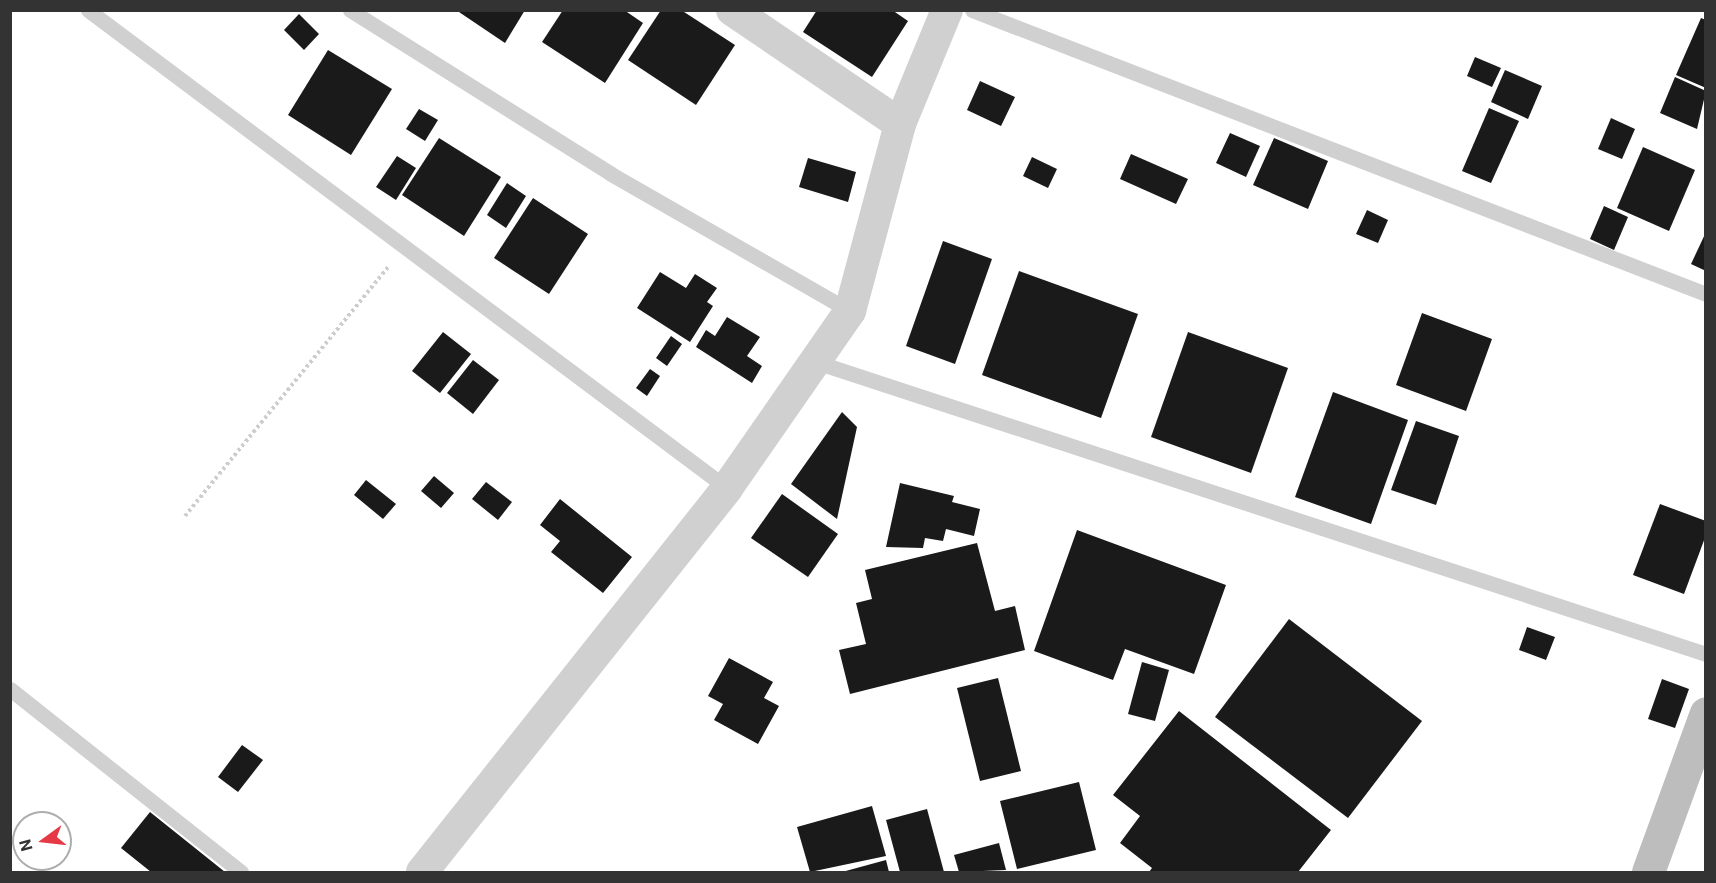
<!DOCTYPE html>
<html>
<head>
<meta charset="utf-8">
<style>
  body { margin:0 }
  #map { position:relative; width:1716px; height:883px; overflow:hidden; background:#fff; font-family:Roboto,sans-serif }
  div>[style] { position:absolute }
  .building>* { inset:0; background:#1a1a1a }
  .path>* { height:4px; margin-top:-2px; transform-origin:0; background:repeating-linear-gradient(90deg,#cdcdcd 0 3px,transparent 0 6px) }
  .lane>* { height:15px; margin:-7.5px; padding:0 7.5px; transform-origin:7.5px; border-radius:7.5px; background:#d0d0d0 }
  .street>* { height:32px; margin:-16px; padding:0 16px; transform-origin:16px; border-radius:16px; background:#d0d0d0 }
  .secondary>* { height:33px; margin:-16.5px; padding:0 16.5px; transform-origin:16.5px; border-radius:16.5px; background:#bdbdbd }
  span { translate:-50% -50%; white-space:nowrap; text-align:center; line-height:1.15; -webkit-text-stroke:6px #fff; paint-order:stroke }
  .frame { position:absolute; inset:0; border:12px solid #333; pointer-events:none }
  .north { position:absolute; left:12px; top:811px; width:60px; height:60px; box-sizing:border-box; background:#fff; border:2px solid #adadad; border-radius:50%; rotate:255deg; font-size:16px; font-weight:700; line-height:24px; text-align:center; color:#333 }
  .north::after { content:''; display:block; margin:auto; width:21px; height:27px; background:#e63946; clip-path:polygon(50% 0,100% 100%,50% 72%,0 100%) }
</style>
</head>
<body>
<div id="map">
  <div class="building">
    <div style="clip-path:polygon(456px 10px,525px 10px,505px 43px)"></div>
    <div style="clip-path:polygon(563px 10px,624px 10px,643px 23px,605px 83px,542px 42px)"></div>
    <div style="clip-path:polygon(661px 10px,681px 10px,735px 45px,696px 105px,628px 60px)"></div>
    <div style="clip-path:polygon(817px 10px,892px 10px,908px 21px,872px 77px,803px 32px)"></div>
    <div style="clip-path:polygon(299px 14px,319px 34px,304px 50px,284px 30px)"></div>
    <div style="clip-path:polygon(1701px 18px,1706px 20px,1706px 88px,1676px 75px)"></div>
    <div style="clip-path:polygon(328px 50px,392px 89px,351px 155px,288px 115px)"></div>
    <div style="clip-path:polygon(1475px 57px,1501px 68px,1492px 87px,1467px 76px)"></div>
    <div style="clip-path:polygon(1505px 70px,1542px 86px,1528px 119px,1491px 102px)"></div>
    <div style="clip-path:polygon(1675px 77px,1706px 91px,1697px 129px,1660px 113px)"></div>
    <div style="clip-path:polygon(980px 81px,1015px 97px,1001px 126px,967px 110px)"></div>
    <div style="clip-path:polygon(1489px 108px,1519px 121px,1491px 183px,1462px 171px)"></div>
    <div style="clip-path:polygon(419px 109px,438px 120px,425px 141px,406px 129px)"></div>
    <div style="clip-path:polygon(1611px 118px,1635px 129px,1622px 159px,1598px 149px)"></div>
    <div style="clip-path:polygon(1230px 133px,1260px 146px,1246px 177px,1216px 163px)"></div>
    <div style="clip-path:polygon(439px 138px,501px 177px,464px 236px,402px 195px)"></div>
    <div style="clip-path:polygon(1274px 138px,1328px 161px,1308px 209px,1253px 185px)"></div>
    <div style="clip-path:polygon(1643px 147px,1695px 170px,1669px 231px,1617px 208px)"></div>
    <div style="clip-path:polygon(1131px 154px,1188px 179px,1176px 204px,1120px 179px)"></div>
    <div style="clip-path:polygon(397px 156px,416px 168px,396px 200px,376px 187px)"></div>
    <div style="clip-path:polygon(1032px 157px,1057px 169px,1048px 188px,1023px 176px)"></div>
    <div style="clip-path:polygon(808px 158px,856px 172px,848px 202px,799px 187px)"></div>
    <div style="clip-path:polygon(507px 183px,526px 196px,506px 228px,487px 215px)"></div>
    <div style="clip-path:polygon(533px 198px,588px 234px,549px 294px,494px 258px)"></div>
    <div style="clip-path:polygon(1604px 206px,1628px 217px,1614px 250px,1590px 239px)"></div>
    <div style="clip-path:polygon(1367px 210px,1388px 220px,1378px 243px,1356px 234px)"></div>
    <div style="clip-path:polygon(1706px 232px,1706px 271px,1691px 264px)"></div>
    <div style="clip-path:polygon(943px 241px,992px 259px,955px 364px,906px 346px)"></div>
    <div style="clip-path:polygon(1019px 271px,1138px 314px,1101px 418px,982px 375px)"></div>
    <div style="clip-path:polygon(660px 272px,686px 288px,695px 274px,717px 288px,707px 302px,713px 306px,690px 342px,637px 308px)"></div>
    <div style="clip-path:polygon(1422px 313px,1492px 339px,1466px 411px,1396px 385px)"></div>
    <div style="clip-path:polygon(727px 317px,760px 337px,747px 356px,762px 366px,752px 383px,696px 347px,706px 330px,715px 336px)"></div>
    <div style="clip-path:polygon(443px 332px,471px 354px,440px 393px,412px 371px)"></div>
    <div style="clip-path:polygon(1188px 332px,1288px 368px,1251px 473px,1151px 437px)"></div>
    <div style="clip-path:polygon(671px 336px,682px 344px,667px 366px,656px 358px)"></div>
    <div style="clip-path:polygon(473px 360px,499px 380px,473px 414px,447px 393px)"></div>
    <div style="clip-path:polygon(650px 369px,660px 376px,647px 396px,636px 388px)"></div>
    <div style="clip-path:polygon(1333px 392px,1408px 420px,1371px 524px,1295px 497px)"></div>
    <div style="clip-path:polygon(842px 412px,857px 427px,837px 519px,791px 484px)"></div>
    <div style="clip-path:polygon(1416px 421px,1459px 436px,1436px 505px,1391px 490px)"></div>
    <div style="clip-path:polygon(434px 476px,454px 493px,441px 508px,421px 491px)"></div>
    <div style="clip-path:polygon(366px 480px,396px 504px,383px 519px,354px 495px)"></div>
    <div style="clip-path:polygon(486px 482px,512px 502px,498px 520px,472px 499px)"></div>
    <div style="clip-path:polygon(900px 483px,954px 496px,952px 502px,980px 509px,974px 536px,946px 529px,943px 541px,925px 538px,923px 548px,886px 547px)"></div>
    <div style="clip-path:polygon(782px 494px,838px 534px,808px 577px,751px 538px)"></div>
    <div style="clip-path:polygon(560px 499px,632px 557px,603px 593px,551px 552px,560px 541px,540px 525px)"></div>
    <div style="clip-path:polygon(1660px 504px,1706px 521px,1706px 535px,1684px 594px,1633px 575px)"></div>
    <div style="clip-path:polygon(1077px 530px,1226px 585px,1194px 674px,1125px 649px,1113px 680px,1034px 651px)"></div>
    <div style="clip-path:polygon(977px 543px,995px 611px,1015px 606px,1025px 650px,850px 694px,839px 650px,866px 644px,856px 603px,872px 599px,865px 570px)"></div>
    <div style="clip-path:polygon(1289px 619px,1422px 721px,1348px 818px,1215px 717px)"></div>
    <div style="clip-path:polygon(1527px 627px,1555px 637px,1546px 660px,1519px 650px)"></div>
    <div style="clip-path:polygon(729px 658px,773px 682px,764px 698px,779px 706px,758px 744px,714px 720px,723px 704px,708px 696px)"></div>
    <div style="clip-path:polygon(1142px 662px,1169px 670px,1155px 721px,1128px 714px)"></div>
    <div style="clip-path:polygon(998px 678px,1021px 771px,980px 781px,957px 688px)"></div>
    <div style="clip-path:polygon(1662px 679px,1689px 689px,1675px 728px,1648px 719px)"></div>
    <div style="clip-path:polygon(1179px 711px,1331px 830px,1298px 872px,1149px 872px,1152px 868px,1120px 843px,1140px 816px,1113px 795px)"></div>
    <div style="clip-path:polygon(242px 745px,263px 760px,238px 792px,218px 777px)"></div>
    <div style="clip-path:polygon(1079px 782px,1096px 850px,1017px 869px,1000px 801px)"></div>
    <div style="clip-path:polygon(872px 806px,886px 856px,810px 872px,797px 827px)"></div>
    <div style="clip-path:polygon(927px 809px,944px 872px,900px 872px,886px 820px)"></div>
    <div style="clip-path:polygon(150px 812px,225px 872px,151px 872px,121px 848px)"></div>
    <div style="clip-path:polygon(999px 843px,1006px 870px,959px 872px,954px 855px)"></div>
    <div style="clip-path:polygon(886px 860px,889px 872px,842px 872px)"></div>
  </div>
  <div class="path">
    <div style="left:185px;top:516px;width:323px;rotate:-50.8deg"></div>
  </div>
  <div class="lane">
    <div style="left:88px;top:10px;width:798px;rotate:36.8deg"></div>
    <div style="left:350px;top:10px;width:308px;rotate:32.1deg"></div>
    <div style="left:611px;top:174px;width:275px;rotate:29.8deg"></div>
    <div style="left:972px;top:10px;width:787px;rotate:21.15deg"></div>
    <div style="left:816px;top:362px;width:937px;rotate:18.16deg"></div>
    <div style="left:10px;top:689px;width:295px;rotate:38.4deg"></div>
  </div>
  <div class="street">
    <div style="left:732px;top:10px;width:203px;rotate:34.2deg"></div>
    <div style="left:422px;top:872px;width:490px;rotate:-51.5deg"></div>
    <div style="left:727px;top:488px;width:216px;rotate:-55.2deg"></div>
    <div style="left:850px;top:311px;width:194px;rotate:-75deg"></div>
    <div style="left:900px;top:124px;width:123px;rotate:-67.6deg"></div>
  </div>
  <div class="secondary">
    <div style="left:1648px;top:872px;width:169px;rotate:-70deg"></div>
  </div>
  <div class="frame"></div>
  <div class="north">N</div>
</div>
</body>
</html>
